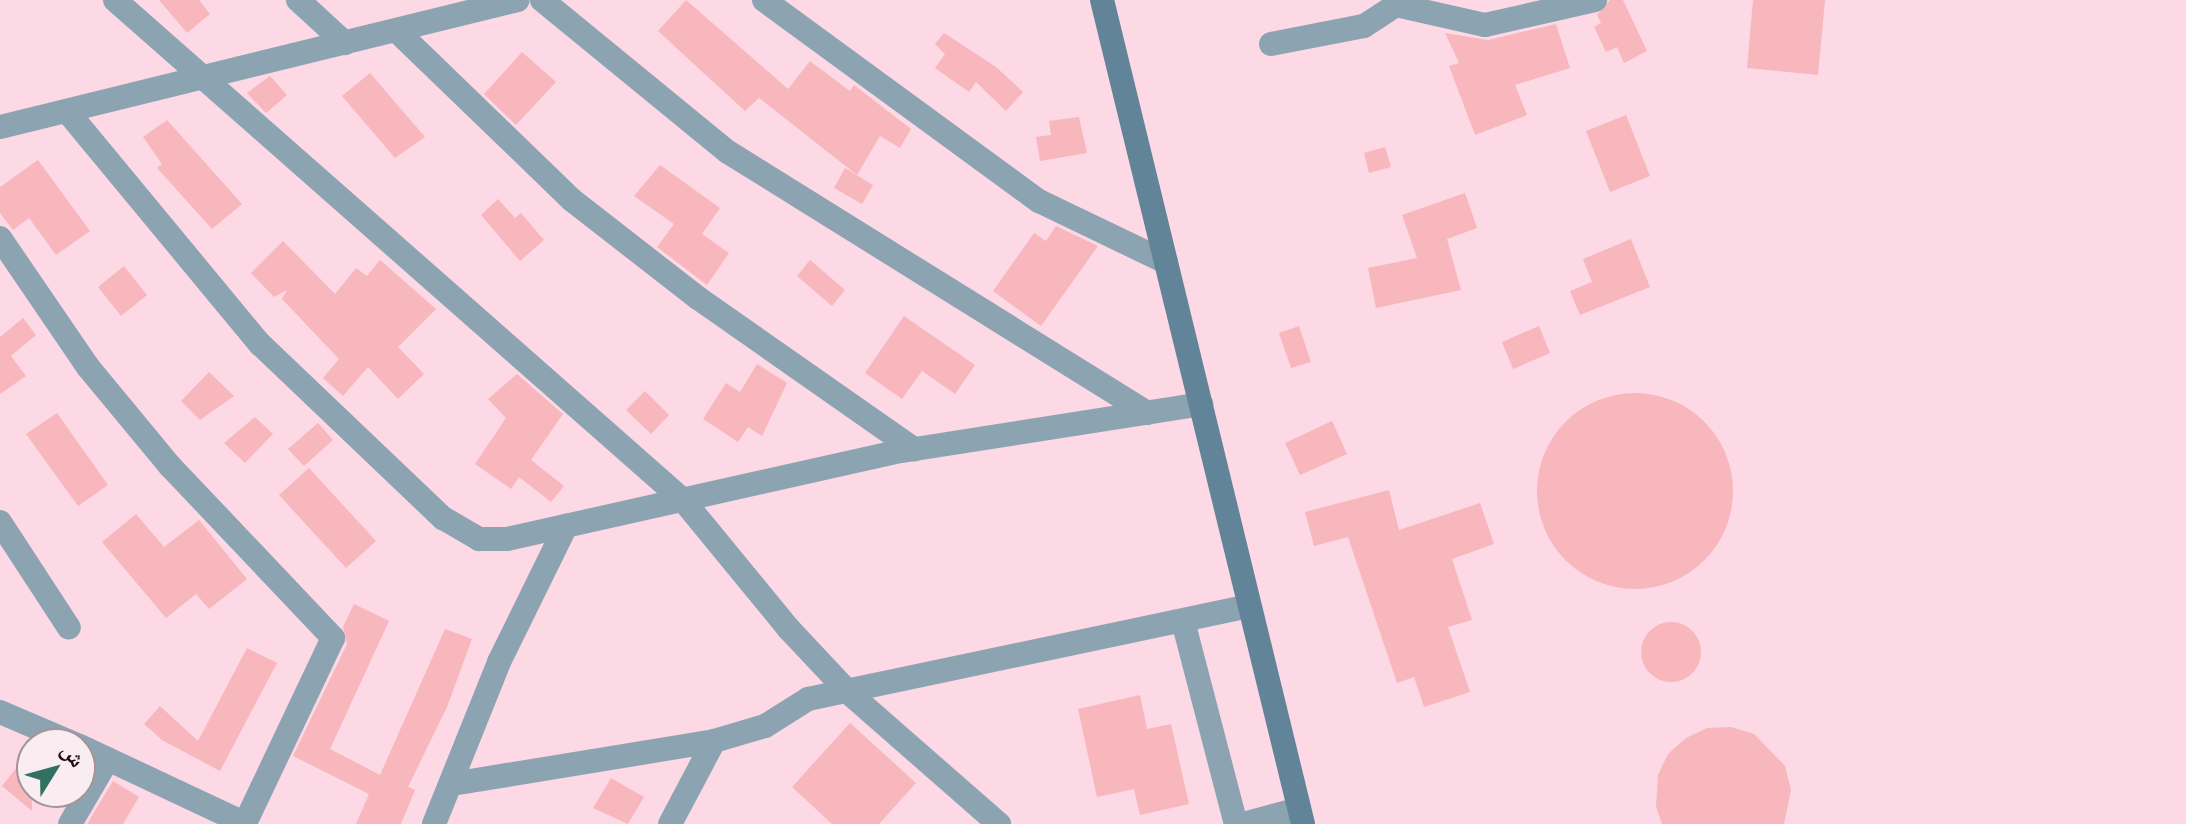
<!DOCTYPE html>
<html>
<head>
<meta charset="utf-8">
<style>
  body { margin:0 }
  #map { position:relative; width:2186px; height:824px; overflow:hidden; background:#fdd8e5; font-family:Quicksand,"Noto Naskh Arabic",sans-serif }
  div>[style] { position:absolute }
  .building>* { inset:0; background:#f7b7bc }
  .round { border-radius:50% }
  .street>* { height:24px; margin:-12px; padding:0 12px; transform-origin:12px; border-radius:12px; background:#8ca4b2 }
  .secondary>* { height:24px; margin:-12px; padding:0 12px; transform-origin:12px; border-radius:12px; background:#618499 }
  span { translate:-50% -50%; white-space:nowrap; text-align:center; line-height:1.15; -webkit-text-stroke:6px #faedf1; paint-order:stroke }
  .north { position:absolute; left:16px; top:728px; width:80px; height:80px; box-sizing:border-box; background:#faedf1; border:2px solid #a49399; border-radius:50%; rotate:53deg; font-size:22px; font-weight:700; line-height:32px; text-align:center; color:#220d16 }
  .north::after { content:''; display:block; margin:auto; width:28px; height:36px; background:#307161; clip-path:polygon(50% 0,100% 100%,50% 72%,0 100%) }
</style>
</head>
<body>
<div id="map">
  <div class="building">
    <div style="clip-path:polygon(159px 0,199px 0,210px 14px,187px 33px)"></div>
    <div style="clip-path:polygon(686px 0,788px 89px,810px 61px,850px 91px,854px 85px,911px 129px,900px 148px,880px 136px,857px 175px,759px 98px,745px 111px,658px 31px)"></div>
    <div style="clip-path:polygon(1610px 0,1623px 0,1647px 51px,1624px 63px,1617px 47px,1606px 52px,1594px 27px,1601px 23px,1597px 15px)"></div>
    <div style="clip-path:polygon(1753px 0,1825px 0,1818px 75px,1747px 68px)"></div>
    <div style="clip-path:polygon(1556px 24px,1570px 68px,1515px 85px,1527px 115px,1475px 135px,1449px 66px,1459px 63px,1445px 33px,1488px 40px)"></div>
    <div style="clip-path:polygon(944px 33px,996px 67px,1023px 92px,1006px 111px,976px 82px,969px 92px,935px 68px,945px 54px,935px 44px)"></div>
    <div style="clip-path:polygon(522px 52px,556px 82px,516px 125px,484px 94px)"></div>
    <div style="clip-path:polygon(370px 73px,425px 137px,395px 158px,342px 96px)"></div>
    <div style="clip-path:polygon(270px 76px,287px 95px,266px 113px,247px 93px)"></div>
    <div style="clip-path:polygon(1626px 115px,1650px 176px,1610px 192px,1586px 131px)"></div>
    <div style="clip-path:polygon(1079px 117px,1087px 153px,1040px 161px,1036px 137px,1051px 135px,1049px 121px)"></div>
    <div style="clip-path:polygon(167px 120px,242px 204px,212px 229px,157px 168px,162px 164px,143px 137px)"></div>
    <div style="clip-path:polygon(1385px 147px,1391px 167px,1369px 173px,1364px 153px)"></div>
    <div style="clip-path:polygon(38px 160px,90px 231px,56px 255px,29px 218px,13px 230px,0 213px,0 187px)"></div>
    <div style="clip-path:polygon(660px 165px,720px 208px,702px 234px,729px 253px,707px 285px,657px 247px,674px 224px,634px 196px)"></div>
    <div style="clip-path:polygon(845px 168px,873px 185px,862px 204px,834px 188px)"></div>
    <div style="clip-path:polygon(1465px 193px,1477px 228px,1447px 239px,1461px 290px,1376px 308px,1368px 268px,1417px 258px,1402px 215px)"></div>
    <div style="clip-path:polygon(498px 199px,515px 218px,521px 213px,544px 240px,520px 261px,481px 215px)"></div>
    <div style="clip-path:polygon(1056px 226px,1098px 246px,1041px 326px,993px 291px,1034px 233px,1046px 241px)"></div>
    <div style="clip-path:polygon(1631px 239px,1650px 287px,1580px 315px,1570px 291px,1592px 282px,1583px 259px)"></div>
    <div style="clip-path:polygon(283px 241px,335px 294px,356px 268px,367px 276px,380px 260px,436px 309px,398px 347px,424px 374px,398px 399px,368px 367px,343px 396px,323px 378px,339px 359px,282px 299px,287px 290px,274px 297px,251px 273px)"></div>
    <div style="clip-path:polygon(810px 260px,845px 290px,832px 306px,797px 276px)"></div>
    <div style="clip-path:polygon(124px 266px,147px 295px,121px 316px,98px 287px)"></div>
    <div style="clip-path:polygon(904px 316px,975px 365px,955px 394px,922px 371px,902px 399px,865px 373px)"></div>
    <div style="clip-path:polygon(23px 318px,36px 335px,11px 356px,26px 376px,0 394px,0 337px)"></div>
    <div style="clip-path:polygon(1299px 326px,1311px 362px,1291px 368px,1279px 333px)"></div>
    <div style="clip-path:polygon(1539px 326px,1550px 353px,1513px 369px,1502px 342px)"></div>
    <div style="clip-path:polygon(757px 364px,787px 383px,762px 436px,748px 427px,738px 442px,703px 419px,726px 383px,740px 392px)"></div>
    <div style="clip-path:polygon(209px 372px,234px 396px,200px 420px,181px 401px)"></div>
    <div style="clip-path:polygon(517px 374px,563px 414px,531px 460px,564px 486px,551px 502px,519px 477px,511px 489px,475px 464px,506px 418px,488px 399px)"></div>
    <div style="clip-path:polygon(645px 391px,669px 415px,651px 434px,626px 410px)"></div>
    <div class="round" style="left:1537px;top:393px;width:196px;height:196px"></div>
    <div style="clip-path:polygon(57px 413px,108px 485px,78px 506px,26px 434px)"></div>
    <div style="clip-path:polygon(255px 417px,273px 434px,245px 463px,224px 443px)"></div>
    <div style="clip-path:polygon(1332px 421px,1347px 454px,1300px 475px,1285px 443px)"></div>
    <div style="clip-path:polygon(318px 423px,333px 440px,304px 466px,288px 449px)"></div>
    <div style="clip-path:polygon(309px 468px,376px 541px,346px 568px,279px 495px)"></div>
    <div style="clip-path:polygon(1389px 490px,1399px 530px,1480px 503px,1494px 544px,1452px 559px,1472px 620px,1448px 627px,1470px 692px,1424px 707px,1414px 677px,1397px 683px,1348px 537px,1314px 546px,1305px 512px)"></div>
    <div style="clip-path:polygon(136px 514px,164px 547px,199px 520px,247px 579px,209px 609px,196px 594px,166px 618px,102px 542px)"></div>
    <div style="clip-path:polygon(354px 604px,389px 621px,330px 749px,380px 775px,445px 629px,472px 639px,447px 707px,408px 787px,415px 790px,401px 824px,356px 824px,369px 794px,293px 756px,347px 644px,343px 627px)"></div>
    <div class="round" style="left:1641px;top:622px;width:60px;height:60px"></div>
    <div style="clip-path:polygon(247px 648px,277px 663px,220px 771px,162px 740px,144px 724px,160px 706px,198px 741px)"></div>
    <div style="clip-path:polygon(1140px 695px,1147px 729px,1171px 724px,1189px 804px,1140px 815px,1134px 789px,1097px 797px,1078px 709px)"></div>
    <div style="clip-path:polygon(850px 723px,916px 783px,879px 824px,832px 824px,792px 787px)"></div>
    <div style="clip-path:polygon(1731px 727px,1754px 734px,1785px 766px,1791px 790px,1784px 824px,1662px 824px,1656px 807px,1658px 775px,1668px 754px,1686px 738px,1707px 728px)"></div>
    <div style="clip-path:polygon(32px 748px,32px 811px,2px 786px)"></div>
    <div style="clip-path:polygon(611px 778px,644px 797px,628px 824px,593px 808px)"></div>
    <div style="clip-path:polygon(113px 781px,139px 797px,123px 824px,87px 824px)"></div>
  </div>
  <div class="street">
    <div style="left:115px;top:0;width:757px;rotate:41.36deg"></div>
    <div style="left:683px;top:500px;width:166px;rotate:50.6deg"></div>
    <div style="left:788px;top:628px;width:88px;rotate:46.8deg"></div>
    <div style="left:848px;top:692px;width:201px;rotate:41.2deg"></div>
    <div style="left:298px;top:0;width:64px;rotate:42.5deg"></div>
    <div style="left:542px;top:0;width:240px;rotate:39.3deg"></div>
    <div style="left:728px;top:152px;width:494px;rotate:31.9deg"></div>
    <div style="left:764px;top:0;width:341px;rotate:36.2deg"></div>
    <div style="left:1039px;top:201px;width:141px;rotate:25.7deg"></div>
    <div style="left:397px;top:31px;width:243px;rotate:44deg"></div>
    <div style="left:572px;top:200px;width:160px;rotate:37.9deg"></div>
    <div style="left:698px;top:298px;width:264px;rotate:35deg"></div>
    <div style="left:1271px;top:44px;width:95px;rotate:-11deg"></div>
    <div style="left:1364px;top:26px;width:38px;rotate:-33deg"></div>
    <div style="left:1396px;top:5px;width:91px;rotate:12.7deg"></div>
    <div style="left:1485px;top:25px;width:113px;rotate:-12.8deg"></div>
    <div style="left:67px;top:111px;width:303px;rotate:50.4deg"></div>
    <div style="left:260px;top:344px;width:253px;rotate:43.6deg"></div>
    <div style="left:443px;top:518px;width:42px;rotate:30.3deg"></div>
    <div style="left:479px;top:539px;width:28px"></div>
    <div style="left:507px;top:539px;width:405px;rotate:-12.6deg"></div>
    <div style="left:902px;top:451px;width:303px;rotate:-8.9deg"></div>
    <div style="left:0;top:127px;width:533px;rotate:-13.78deg"></div>
    <div style="left:0;top:238px;width:156px;rotate:55.7deg"></div>
    <div style="left:88px;top:367px;width:129px;rotate:50.4deg"></div>
    <div style="left:170px;top:466px;width:237px;rotate:46.5deg"></div>
    <div style="left:333px;top:638px;width:205px;rotate:115.4deg"></div>
    <div style="left:0;top:522px;width:126px;rotate:56.9deg"></div>
    <div style="left:1183px;top:621px;width:210px;rotate:75.4deg"></div>
    <div style="left:0;top:712px;width:82px;rotate:23.1deg"></div>
    <div style="left:80px;top:746px;width:183px;rotate:25.2deg"></div>
    <div style="left:452px;top:784px;width:266px;rotate:-9.3deg"></div>
    <div style="left:714px;top:741px;width:53px;rotate:-16.4deg"></div>
    <div style="left:765px;top:726px;width:51px;rotate:-32.1deg"></div>
    <div style="left:808px;top:699px;width:451px;rotate:-11.9deg"></div>
    <div style="left:70px;top:824px;width:75px;rotate:-59.7deg"></div>
    <div style="left:434px;top:824px;width:175px;rotate:-68.1deg"></div>
    <div style="left:499px;top:662px;width:152px;rotate:-63.8deg"></div>
    <div style="left:670px;top:824px;width:94px;rotate:-62.1deg"></div>
    <div style="left:1243px;top:824px;width:58px;rotate:-15deg"></div>
  </div>
  <div class="secondary">
    <div style="left:1102px;top:0;width:848px;rotate:76.29deg"></div>
  </div>
  <div class="north">ش</div>
</div>
</body>
</html>
